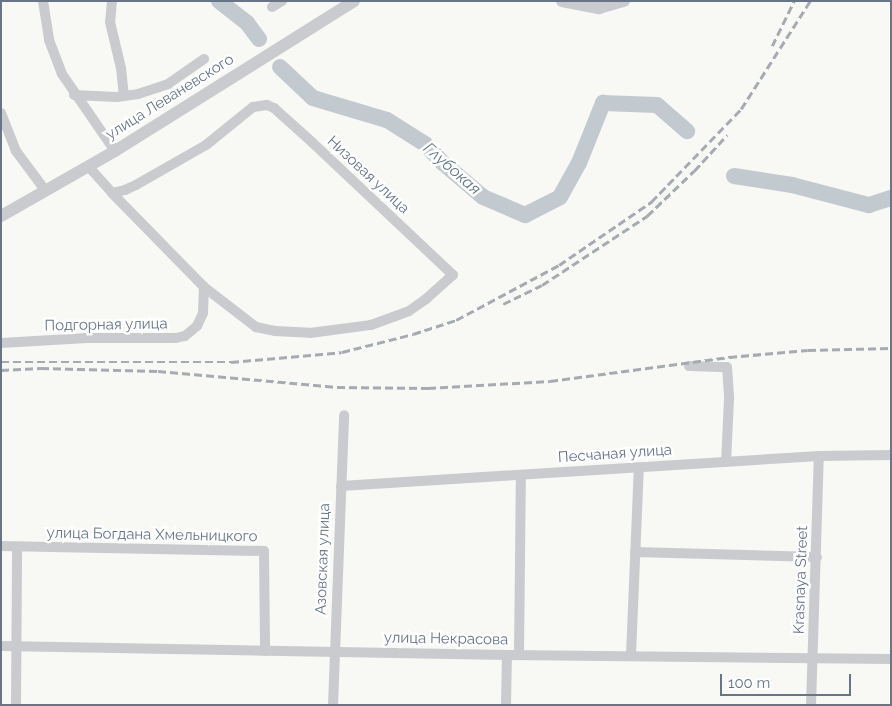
<!DOCTYPE html>
<html>
<head>
<meta charset="utf-8">
<style>
  body { margin:0 }
  #map { position:relative; width:892px; height:706px; overflow:hidden; background:#f8f8f5; font-family:Raleway,sans-serif }
  div>[style] { position:absolute }
  .river>* { height:16px; margin:-8px; padding:0 8px; transform-origin:8px; border-radius:8px; background:#c2cad0 }
  .minor>* { height:10px; margin:-5px; padding:0 5px; transform-origin:5px; border-radius:5px; background:#c9cbcf }
  .tertiary>* { height:12px; margin:-6px; padding:0 6px; transform-origin:6px; border-radius:6px; background:#c9cbcf }
  .rail>* { height:2.5px; margin-top:-1.25px; transform-origin:0; background:repeating-linear-gradient(90deg,#a6abb2 0 8px,transparent 0 12px) }
  span { translate:-50% -50%; white-space:nowrap; text-align:center; line-height:1.15; -webkit-text-stroke:5px #fff; paint-order:stroke }
  .street-label { font-size:15px; color:#677587 }
  .water-label { font-size:16px; color:#637783; font-style:italic }
  .frame { position:absolute; inset:0; border:2px solid #677587; pointer-events:none }
  .scale { position:absolute; left:720px; top:674px; width:131px; height:22px; box-sizing:border-box; border:2px solid #677587; border-top:0; padding-left:6px; font-size:15px; line-height:18px; white-space:nowrap; color:#677587; -webkit-text-stroke:4px #fff; paint-order:stroke }
</style>
</head>
<body>
<div id="map">
  <div class="river">
    <div style="left:219px;top:1px;width:36px;rotate:38deg"></div>
    <div style="left:247px;top:23px;width:20px;rotate:53deg"></div>
    <div style="left:280px;top:67px;width:45px;rotate:43.2deg"></div>
    <div style="left:313px;top:98px;width:77px;rotate:16.6deg"></div>
    <div style="left:387px;top:120px;width:45px;rotate:32.3deg"></div>
    <div style="left:425px;top:144px;width:26px;rotate:47deg"></div>
    <div style="left:443px;top:163px;width:52px;rotate:40.4deg"></div>
    <div style="left:483px;top:197px;width:46px;rotate:23.2deg"></div>
    <div style="left:525px;top:215px;width:39px;rotate:-27deg"></div>
    <div style="left:560px;top:197px;width:39px;rotate:-61deg"></div>
    <div style="left:579px;top:163px;width:65px;rotate:-68.2deg"></div>
    <div style="left:603px;top:103px;width:54px;rotate:2.1deg"></div>
    <div style="left:657px;top:105px;width:40px;rotate:41deg"></div>
    <div style="left:734px;top:176px;width:59px;rotate:8.8deg"></div>
    <div style="left:792px;top:185px;width:80px;rotate:14.6deg"></div>
    <div style="left:869px;top:205px;width:23px;rotate:-18deg"></div>
  </div>
  <div class="minor">
    <div style="left:43px;top:1px;width:39px;rotate:81deg"></div>
    <div style="left:49px;top:40px;width:36px;rotate:69deg"></div>
    <div style="left:62px;top:74px;width:93px;rotate:55.5deg"></div>
    <div style="left:112px;top:1px;width:21px;rotate:95deg"></div>
    <div style="left:110px;top:22px;width:47px;rotate:76.6deg"></div>
    <div style="left:121px;top:68px;width:28px;rotate:84deg"></div>
    <div style="left:272px;top:7px;width:12px;rotate:-31deg"></div>
    <div style="left:74px;top:95px;width:43px;rotate:2.7deg"></div>
    <div style="left:117px;top:97px;width:21px;rotate:-8deg"></div>
    <div style="left:138px;top:94px;width:32px;rotate:-18deg"></div>
    <div style="left:168px;top:84px;width:44px;rotate:-34.8deg"></div>
    <div style="left:1px;top:113px;width:41px;rotate:68.5deg"></div>
    <div style="left:16px;top:151px;width:49px;rotate:53.4deg"></div>
    <div style="left:88px;top:166px;width:36px;rotate:48deg"></div>
    <div style="left:112px;top:193px;width:132px;rotate:45.6deg"></div>
    <div style="left:204px;top:287px;width:66px;rotate:37.6deg"></div>
    <div style="left:256px;top:327px;width:19px;rotate:12deg"></div>
    <div style="left:275px;top:331px;width:35px;rotate:3deg"></div>
    <div style="left:310px;top:333px;width:62px;rotate:-7.5deg"></div>
    <div style="left:371px;top:325px;width:40px;rotate:-20.2deg"></div>
    <div style="left:409px;top:311px;width:21px;rotate:-35deg"></div>
    <div style="left:426px;top:299px;width:36px;rotate:-42deg"></div>
    <div style="left:453px;top:275px;width:192px;rotate:-136.7deg"></div>
    <div style="left:313px;top:143px;width:52px;rotate:-138.1deg"></div>
    <div style="left:274px;top:108px;width:8px;rotate:-157deg"></div>
    <div style="left:267px;top:105px;width:14px;rotate:172deg"></div>
    <div style="left:253px;top:107px;width:60px;rotate:141deg"></div>
    <div style="left:206px;top:145px;width:81px;rotate:150.3deg"></div>
    <div style="left:136px;top:185px;width:12px;rotate:156deg"></div>
    <div style="left:125px;top:190px;width:13px;rotate:167deg"></div>
    <div style="left:1px;top:343px;width:86px;rotate:-3.3deg"></div>
    <div style="left:87px;top:338px;width:89px"></div>
    <div style="left:176px;top:338px;width:9px;rotate:-13deg"></div>
    <div style="left:185px;top:336px;width:16px;rotate:-40deg"></div>
    <div style="left:197px;top:326px;width:14px;rotate:-65deg"></div>
    <div style="left:203px;top:313px;width:26px;rotate:-88deg"></div>
    <div style="left:689px;top:366px;width:38px;rotate:2deg"></div>
    <div style="left:727px;top:367px;width:32px;rotate:86deg"></div>
    <div style="left:729px;top:399px;width:63px;rotate:92.7deg"></div>
    <div style="left:341px;top:486px;width:479px;rotate:-3.6deg"></div>
    <div style="left:819px;top:456px;width:72px;rotate:-0.8deg"></div>
    <div style="left:1px;top:546px;width:263px;rotate:1.1deg"></div>
    <div style="left:264px;top:551px;width:100px;rotate:89.4deg"></div>
    <div style="left:635px;top:552px;width:182px;rotate:1.6deg"></div>
    <div style="left:1px;top:646px;width:506px;rotate:1.02deg"></div>
    <div style="left:507px;top:655px;width:384px;rotate:0.6deg"></div>
    <div style="left:519px;top:655px;width:180px;rotate:-89.4deg"></div>
    <div style="left:631px;top:655px;width:188px;rotate:-87.6deg"></div>
    <div style="left:16px;top:705px;width:158px;rotate:-89.6deg"></div>
    <div style="left:333px;top:705px;width:290px;rotate:-87.8deg"></div>
    <div style="left:506px;top:705px;width:50px;rotate:-88.9deg"></div>
    <div style="left:811px;top:705px;width:249px;rotate:-88.2deg"></div>
  </div>
  <div class="tertiary">
    <div style="left:562px;top:1px;width:38px;rotate:11deg"></div>
    <div style="left:599px;top:8px;width:26px;rotate:-16deg"></div>
    <div style="left:1px;top:216px;width:131px;rotate:-29.7deg"></div>
    <div style="left:115px;top:151px;width:282px;rotate:-32.1deg"></div>
  </div>
  <div class="rail">
    <div style="left:772px;top:46px;width:50px;rotate:-63.9deg"></div>
    <div style="left:503px;top:304px;width:43px;rotate:-26deg"></div>
    <div style="left:542px;top:285px;width:126px;rotate:-33.3deg"></div>
    <div style="left:647px;top:216px;width:65px;rotate:-43.8deg"></div>
    <div style="left:694px;top:171px;width:49px;rotate:-47.5deg"></div>
    <div style="left:1px;top:362px;width:230px"></div>
    <div style="left:231px;top:362px;width:111px;rotate:-5.1deg"></div>
    <div style="left:342px;top:352px;width:73px;rotate:-14.2deg"></div>
    <div style="left:413px;top:334px;width:45px;rotate:-18deg"></div>
    <div style="left:456px;top:320px;width:117px;rotate:-28.1deg"></div>
    <div style="left:559px;top:265px;width:112px;rotate:-34.4deg"></div>
    <div style="left:651px;top:202px;width:129px;rotate:-45.9deg"></div>
    <div style="left:741px;top:109px;width:128px;rotate:-57.4deg"></div>
    <div style="left:1px;top:370px;width:40px;rotate:-2.9deg"></div>
    <div style="left:41px;top:368px;width:117px;rotate:1.5deg"></div>
    <div style="left:158px;top:371px;width:180px;rotate:5.1deg"></div>
    <div style="left:337px;top:387px;width:91px;rotate:0.6deg"></div>
    <div style="left:428px;top:388px;width:122px;rotate:-3.3deg"></div>
    <div style="left:550px;top:381px;width:181px;rotate:-7.6deg"></div>
    <div style="left:729px;top:357px;width:79px;rotate:-5.1deg"></div>
    <div style="left:808px;top:350px;width:83px;rotate:-1.4deg"></div>
  </div>
  <div class="street-label">
    <span style="left:170px;top:97px;rotate:-32deg">улица Леваневского</span>
    <span style="left:368px;top:175px;rotate:43deg">Низовая улица</span>
    <span style="left:106px;top:325px;rotate:-1deg">Подгорная улица</span>
    <span style="left:615px;top:454px;rotate:-4deg">Песчаная улица</span>
    <span style="left:152px;top:535px;rotate:1deg">улица Богдана Хмельницкого</span>
    <span style="left:323px;top:559px;rotate:-88deg">Азовская улица</span>
    <span style="left:801px;top:580px;rotate:-88deg">Krasnaya Street</span>
    <span style="left:446px;top:639px;rotate:1deg">улица Некрасова</span>
  </div>
  <div class="water-label">
    <span style="left:452px;top:169px;rotate:41deg">Глубокая</span>
  </div>
  <div class="frame"></div>
  <div class="scale">100 m</div>
</div>
</body>
</html>
